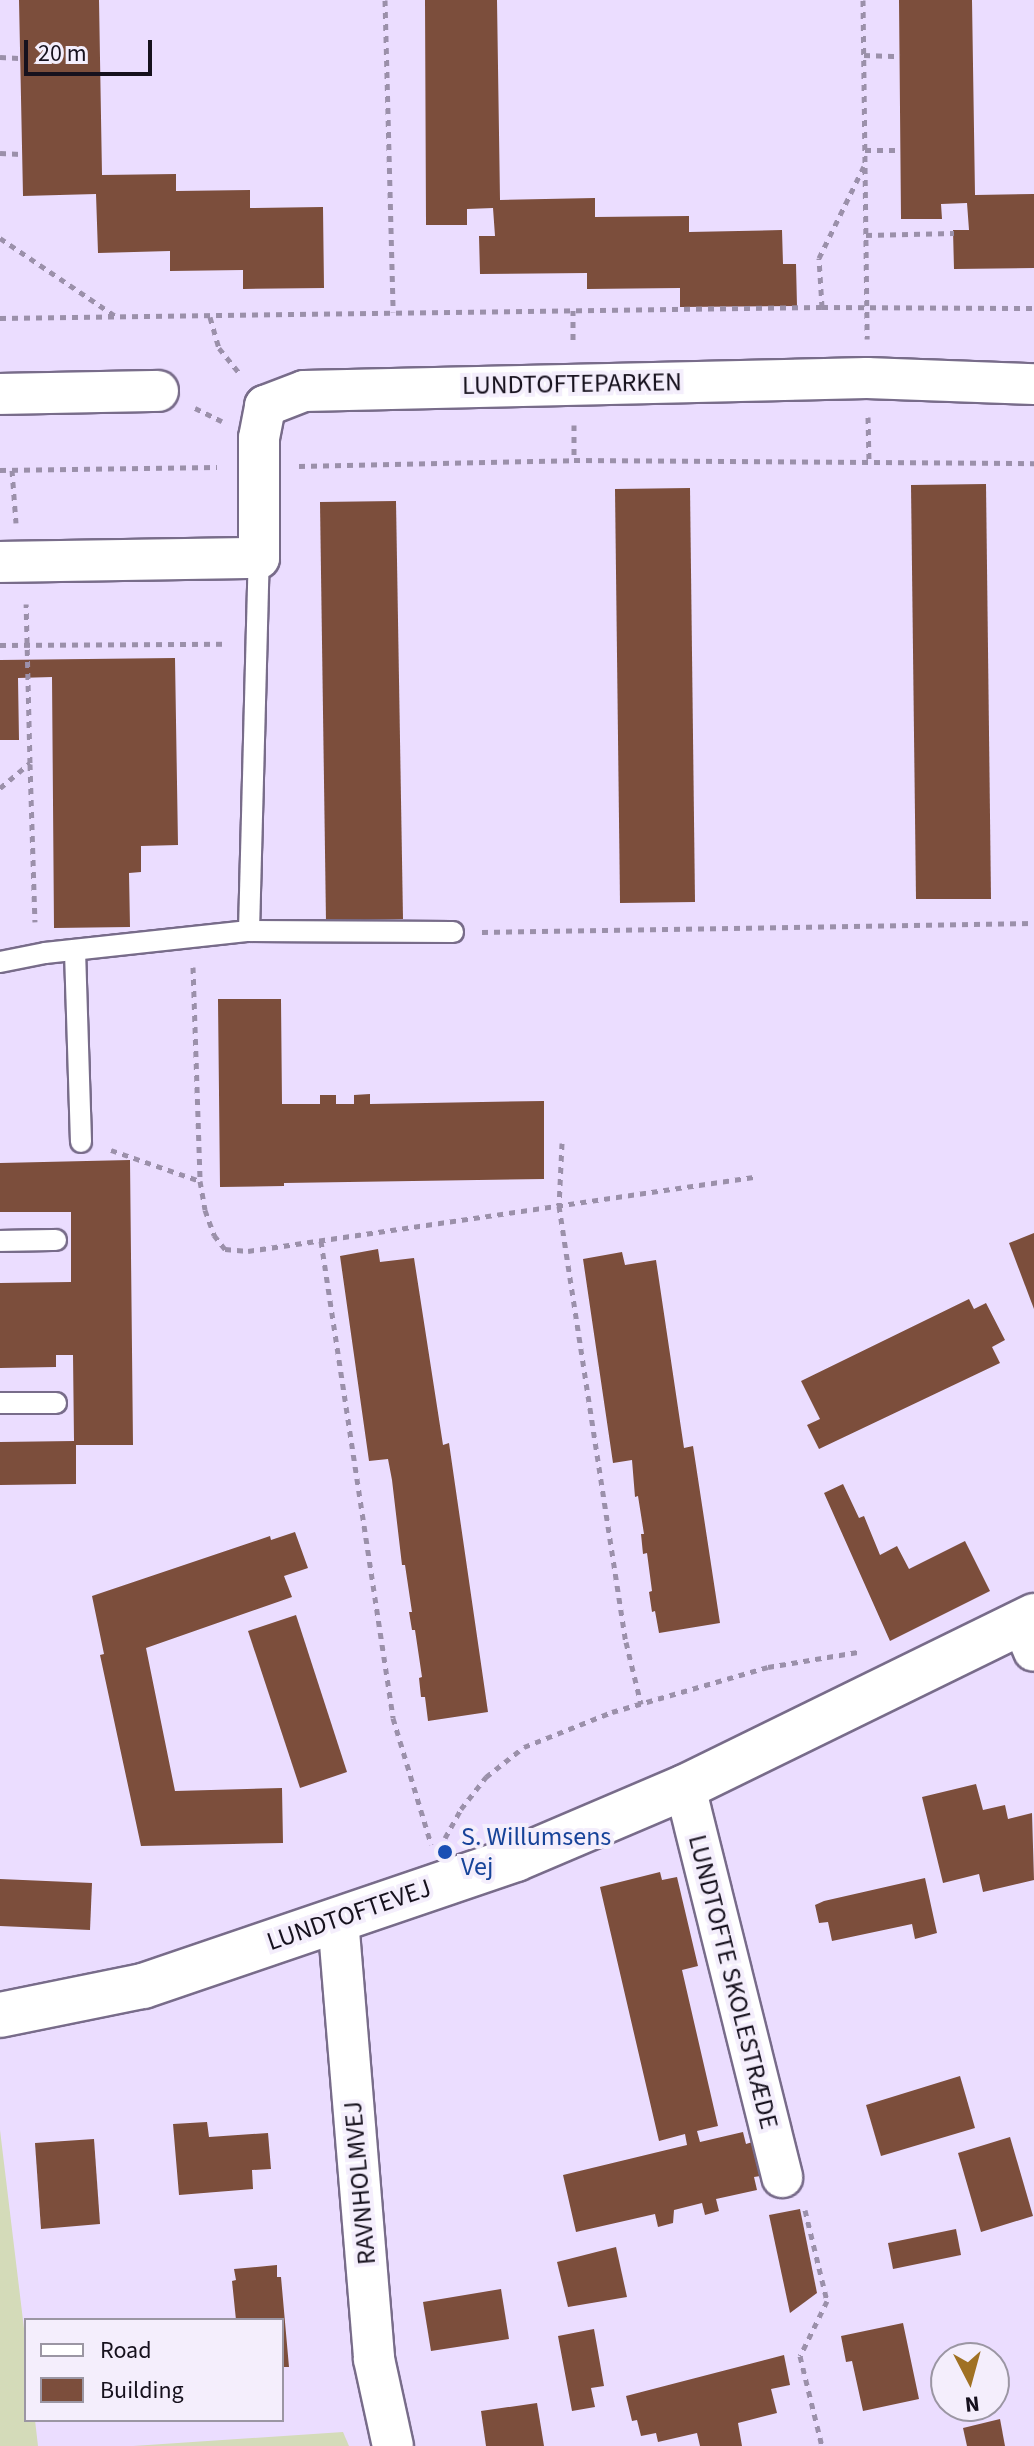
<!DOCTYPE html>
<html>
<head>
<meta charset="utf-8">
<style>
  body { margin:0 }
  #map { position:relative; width:1034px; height:2446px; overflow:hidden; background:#ebddff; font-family:"Source Sans 3",sans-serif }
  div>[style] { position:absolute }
  .green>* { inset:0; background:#d4dbb9 }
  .building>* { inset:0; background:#7c4e3c }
  .path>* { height:5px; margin-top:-2.5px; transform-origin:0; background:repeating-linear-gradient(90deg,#9b90aa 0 6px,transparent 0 12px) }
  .roads { filter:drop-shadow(2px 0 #786c8a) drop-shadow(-2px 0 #786c8a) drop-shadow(0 2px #786c8a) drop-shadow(0 -2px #786c8a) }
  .lane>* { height:20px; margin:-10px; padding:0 10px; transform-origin:10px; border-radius:10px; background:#fff }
  .street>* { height:40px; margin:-20px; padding:0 20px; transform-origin:20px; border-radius:20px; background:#fff }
  .secondary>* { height:44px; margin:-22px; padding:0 22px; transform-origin:22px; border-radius:22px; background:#fff }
  .dots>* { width:22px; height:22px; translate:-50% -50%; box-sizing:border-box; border:4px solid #f4eefc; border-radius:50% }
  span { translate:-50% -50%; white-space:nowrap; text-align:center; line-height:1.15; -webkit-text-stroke:8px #f4eefc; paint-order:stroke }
  .street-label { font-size:26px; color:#16111d }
  .transit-label { font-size:26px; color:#164399 }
  .left { translate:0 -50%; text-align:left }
  .legend { position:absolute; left:24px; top:2318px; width:260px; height:104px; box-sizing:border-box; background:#f4eefc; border:2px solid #9b96a3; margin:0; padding:10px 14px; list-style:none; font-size:24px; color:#16111d }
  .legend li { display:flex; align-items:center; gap:16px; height:40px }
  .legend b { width:40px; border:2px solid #9b96a3 }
  .north { position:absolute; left:930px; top:2342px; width:80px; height:80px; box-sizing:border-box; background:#f4eefc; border:2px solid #9b96a3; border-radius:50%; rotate:174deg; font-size:22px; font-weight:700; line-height:32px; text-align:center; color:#16111d }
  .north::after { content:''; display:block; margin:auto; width:28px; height:36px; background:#a07123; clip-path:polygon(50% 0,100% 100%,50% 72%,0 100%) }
  .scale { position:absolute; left:24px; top:40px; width:128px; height:36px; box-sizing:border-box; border:4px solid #16111d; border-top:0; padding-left:10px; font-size:24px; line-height:28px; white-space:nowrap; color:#16111d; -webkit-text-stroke:6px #f4eefc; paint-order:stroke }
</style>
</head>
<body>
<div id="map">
  <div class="green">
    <div style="clip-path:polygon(0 2130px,26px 2345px,26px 2420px,35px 2420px,38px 2446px,0 2446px)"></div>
    <div style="clip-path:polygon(343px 2432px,349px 2446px,133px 2446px)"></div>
  </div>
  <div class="building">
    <div style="clip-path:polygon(19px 0,99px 0,102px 175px,176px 174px,176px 191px,250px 190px,250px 208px,323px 207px,324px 288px,243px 289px,243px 270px,170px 271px,170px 251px,98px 253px,96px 194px,23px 196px)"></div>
    <div style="clip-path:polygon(425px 0,497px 0,500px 200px,595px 198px,595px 217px,689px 216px,689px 232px,782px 230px,783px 264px,796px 264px,797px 306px,680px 307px,680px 288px,587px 289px,587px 273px,480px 274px,479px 236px,495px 236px,493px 208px,467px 209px,467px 225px,426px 225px)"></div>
    <div style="clip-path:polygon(899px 0,972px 0,975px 195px,1034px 194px,1034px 268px,954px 269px,953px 230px,969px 230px,967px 203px,941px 204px,942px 219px,901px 219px)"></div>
    <div style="clip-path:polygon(986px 484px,991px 899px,916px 899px,911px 485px)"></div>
    <div style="clip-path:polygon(690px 488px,695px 902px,620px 903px,615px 489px)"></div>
    <div style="clip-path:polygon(396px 501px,403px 919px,326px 921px,320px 502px)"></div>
    <div style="clip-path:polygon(175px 658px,178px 845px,141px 846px,141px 872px,129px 873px,130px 927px,54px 928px,52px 677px,18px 678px,19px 740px,0 740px,0 660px)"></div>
    <div style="clip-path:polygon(218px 999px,281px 999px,282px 1104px,320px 1104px,320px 1095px,336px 1095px,336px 1104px,354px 1104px,354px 1095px,370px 1094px,370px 1104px,544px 1101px,544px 1179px,284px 1183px,284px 1186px,220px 1187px)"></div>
    <div style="clip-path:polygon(130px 1160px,133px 1445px,76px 1445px,76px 1484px,0 1485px,0 1442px,74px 1441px,73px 1355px,56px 1355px,56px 1367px,0 1368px,0 1283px,71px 1282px,71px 1212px,0 1212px,0 1163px)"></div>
    <div style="clip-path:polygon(1034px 1233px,1034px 1309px,1009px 1243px)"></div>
    <div style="clip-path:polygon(378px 1249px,380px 1262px,414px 1258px,443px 1445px,449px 1443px,488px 1712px,428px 1721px,425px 1697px,421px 1697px,419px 1678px,422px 1677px,415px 1630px,412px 1630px,409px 1612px,412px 1612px,405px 1565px,402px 1565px,392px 1480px,388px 1459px,369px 1461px,340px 1256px)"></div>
    <div style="clip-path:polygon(622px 1252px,625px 1265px,656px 1260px,684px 1448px,693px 1446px,720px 1623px,659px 1633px,655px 1611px,652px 1612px,649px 1592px,652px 1591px,647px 1553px,643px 1554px,641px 1534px,644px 1534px,638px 1496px,635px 1497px,632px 1460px,613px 1463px,583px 1259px)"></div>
    <div style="clip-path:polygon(969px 1299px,974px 1309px,986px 1303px,1005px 1340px,992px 1347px,1000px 1363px,819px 1449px,807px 1425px,820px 1419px,801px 1381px)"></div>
    <div style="clip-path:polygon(843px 1484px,859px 1518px,864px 1516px,880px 1555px,897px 1546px,909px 1569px,965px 1541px,990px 1591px,890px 1641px,824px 1493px)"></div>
    <div style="clip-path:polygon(295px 1532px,308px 1568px,284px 1576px,292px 1597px,146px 1648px,175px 1791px,282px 1788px,283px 1843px,141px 1846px,100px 1655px,104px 1654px,92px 1596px,270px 1536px,271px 1540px)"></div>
    <div style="clip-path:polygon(296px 1615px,347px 1772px,300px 1788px,248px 1631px)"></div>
    <div style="clip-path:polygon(976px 1784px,983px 1810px,1005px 1805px,1008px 1819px,1032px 1813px,1034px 1880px,983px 1892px,979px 1874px,943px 1883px,922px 1797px)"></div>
    <div style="clip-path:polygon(660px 1872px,662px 1880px,677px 1877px,698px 1966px,682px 1970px,718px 2126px,697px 2131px,700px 2142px,743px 2132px,746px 2144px,759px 2140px,767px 2175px,754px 2177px,757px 2190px,716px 2199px,719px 2211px,705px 2215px,702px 2203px,674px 2210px,673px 2223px,658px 2227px,655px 2214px,576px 2232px,563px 2175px,687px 2145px,685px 2134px,659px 2141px,600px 1887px)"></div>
    <div style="clip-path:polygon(925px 1878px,937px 1933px,915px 1939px,912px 1924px,832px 1941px,828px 1922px,819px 1923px,815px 1905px,824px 1901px)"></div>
    <div style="clip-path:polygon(0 1879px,92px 1883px,90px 1930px,0 1926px)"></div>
    <div style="clip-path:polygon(960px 2076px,975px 2128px,881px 2156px,866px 2105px)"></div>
    <div style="clip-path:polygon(207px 2122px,209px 2137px,268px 2133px,271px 2169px,252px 2170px,253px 2189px,179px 2195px,173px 2124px)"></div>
    <div style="clip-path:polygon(1010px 2137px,1033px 2216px,981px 2232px,958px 2153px)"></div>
    <div style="clip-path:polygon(94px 2139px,100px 2224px,41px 2229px,35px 2143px)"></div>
    <div style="clip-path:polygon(800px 2209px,817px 2293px,790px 2313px,769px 2215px)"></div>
    <div style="clip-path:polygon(956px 2229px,961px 2255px,893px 2269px,888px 2243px)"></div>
    <div style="clip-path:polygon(616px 2247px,627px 2297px,568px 2307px,557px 2262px)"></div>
    <div style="clip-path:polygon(277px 2265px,277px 2277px,281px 2277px,289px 2367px,282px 2367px,282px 2320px,236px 2320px,232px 2281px,236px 2280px,234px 2269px)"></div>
    <div style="clip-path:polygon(501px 2289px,509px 2339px,431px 2351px,423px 2302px)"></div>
    <div style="clip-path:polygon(903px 2323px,919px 2399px,863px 2411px,852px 2361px,846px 2362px,841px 2336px)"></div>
    <div style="clip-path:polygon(594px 2329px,604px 2386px,591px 2388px,595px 2407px,572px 2411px,558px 2336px)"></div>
    <div style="clip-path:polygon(784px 2355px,790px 2385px,771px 2389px,777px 2413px,738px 2423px,742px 2446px,700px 2446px,697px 2433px,658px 2442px,656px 2433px,641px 2436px,637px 2420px,632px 2421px,626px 2396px)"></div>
    <div style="clip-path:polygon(537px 2403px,544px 2446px,486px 2446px,481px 2411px)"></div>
    <div style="clip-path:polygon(1000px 2419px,1005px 2446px,967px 2446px,963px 2428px)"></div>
  </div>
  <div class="path">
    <div style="left:385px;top:0;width:312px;rotate:88.5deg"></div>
    <div style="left:863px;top:0;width:339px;rotate:89.3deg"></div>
    <div style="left:864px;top:55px;width:36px;rotate:2deg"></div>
    <div style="left:0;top:57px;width:19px;rotate:3deg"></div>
    <div style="left:865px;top:150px;width:35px"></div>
    <div style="left:0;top:153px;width:21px;rotate:3deg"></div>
    <div style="left:866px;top:235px;width:88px;rotate:-1.3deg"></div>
    <div style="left:0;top:238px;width:143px;rotate:34.1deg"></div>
    <div style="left:822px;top:307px;width:49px;rotate:-93.5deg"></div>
    <div style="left:819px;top:258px;width:102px;rotate:-63.9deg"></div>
    <div style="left:573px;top:310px;width:33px;rotate:90deg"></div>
    <div style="left:210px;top:317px;width:32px;rotate:74deg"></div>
    <div style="left:219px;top:348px;width:33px;rotate:51deg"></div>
    <div style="left:0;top:318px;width:822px;rotate:-0.77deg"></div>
    <div style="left:822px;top:307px;width:212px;rotate:0.3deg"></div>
    <div style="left:195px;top:408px;width:30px;rotate:26deg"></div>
    <div style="left:868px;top:417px;width:43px;rotate:88.7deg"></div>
    <div style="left:574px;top:425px;width:35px;rotate:90deg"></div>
    <div style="left:299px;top:466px;width:275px;rotate:-1.2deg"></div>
    <div style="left:574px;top:460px;width:460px;rotate:0.4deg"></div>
    <div style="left:0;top:470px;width:217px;rotate:-0.8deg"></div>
    <div style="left:12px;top:470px;width:53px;rotate:85.7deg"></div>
    <div style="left:0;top:645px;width:227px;rotate:-0.3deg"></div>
    <div style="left:30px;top:764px;width:158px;rotate:88.2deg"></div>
    <div style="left:0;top:788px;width:39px;rotate:-40deg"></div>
    <div style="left:30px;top:763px;width:159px;rotate:-91.4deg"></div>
    <div style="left:482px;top:932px;width:552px;rotate:-0.93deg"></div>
    <div style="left:193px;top:967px;width:214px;rotate:88.1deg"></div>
    <div style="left:200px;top:1181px;width:29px;rotate:80deg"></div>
    <div style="left:205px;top:1210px;width:27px;rotate:70deg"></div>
    <div style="left:214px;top:1235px;width:18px;rotate:52deg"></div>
    <div style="left:225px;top:1249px;width:23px;rotate:5deg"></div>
    <div style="left:248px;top:1251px;width:511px;rotate:-8.32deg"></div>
    <div style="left:562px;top:1143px;width:63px;rotate:92.7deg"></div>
    <div style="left:559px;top:1206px;width:441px;rotate:81.3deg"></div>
    <div style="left:626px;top:1642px;width:64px;rotate:76.4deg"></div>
    <div style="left:111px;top:1150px;width:94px;rotate:19.2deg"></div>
    <div style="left:321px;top:1241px;width:482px;rotate:81.4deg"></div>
    <div style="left:393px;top:1718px;width:132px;rotate:73.2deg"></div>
    <div style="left:445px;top:1838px;width:33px;rotate:-61deg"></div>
    <div style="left:461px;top:1809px;width:41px;rotate:-52deg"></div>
    <div style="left:486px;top:1777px;width:48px;rotate:-38.3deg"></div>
    <div style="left:524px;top:1747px;width:95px;rotate:-21.7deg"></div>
    <div style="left:612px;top:1712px;width:162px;rotate:-16.1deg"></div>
    <div style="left:768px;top:1667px;width:91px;rotate:-9.5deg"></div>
    <div style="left:805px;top:2210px;width:94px;rotate:76.4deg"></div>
    <div style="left:827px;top:2301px;width:61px;rotate:116.1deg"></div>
    <div style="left:800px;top:2356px;width:93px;rotate:76.3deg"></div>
  </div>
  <div class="roads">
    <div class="lane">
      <div style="left:249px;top:931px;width:373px;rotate:-88.5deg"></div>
      <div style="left:75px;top:951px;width:191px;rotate:88.2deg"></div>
      <div style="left:0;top:962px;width:46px;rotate:-11.3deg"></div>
      <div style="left:45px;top:953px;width:205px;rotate:-6.2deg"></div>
      <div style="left:249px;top:931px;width:204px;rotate:0.3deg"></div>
      <div style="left:0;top:1241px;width:56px;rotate:-1deg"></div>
      <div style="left:0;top:1403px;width:56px"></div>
    </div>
    <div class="street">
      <div style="left:0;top:394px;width:158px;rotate:-1.1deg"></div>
      <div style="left:0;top:562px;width:259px;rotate:-0.9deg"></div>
      <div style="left:259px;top:558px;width:120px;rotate:-90deg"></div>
      <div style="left:259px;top:438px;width:33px;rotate:-79deg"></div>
      <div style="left:265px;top:406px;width:42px;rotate:-21deg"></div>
      <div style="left:304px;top:391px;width:563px;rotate:-1.32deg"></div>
      <div style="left:867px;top:378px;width:167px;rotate:2.1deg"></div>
      <div style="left:1022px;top:1623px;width:30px;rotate:67deg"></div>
      <div style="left:685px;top:1787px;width:402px;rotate:76deg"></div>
      <div style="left:338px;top:1919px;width:441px;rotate:85.3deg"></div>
      <div style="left:374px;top:2359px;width:89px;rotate:77.7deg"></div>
    </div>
    <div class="secondary">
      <div style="left:0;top:2015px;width:146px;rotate:-11.5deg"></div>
      <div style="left:143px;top:1986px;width:394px;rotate:-18.8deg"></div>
      <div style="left:516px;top:1859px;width:184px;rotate:-23.1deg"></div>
      <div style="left:685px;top:1787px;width:389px;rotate:-26.1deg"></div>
    </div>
  </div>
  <div class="dots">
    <div style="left:445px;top:1852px;background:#1a4fb4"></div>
  </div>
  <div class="street-label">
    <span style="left:572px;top:384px;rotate:-1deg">LUNDTOFTEPARKEN</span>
    <span style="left:349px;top:1915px;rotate:-19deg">LUNDTOFTEVEJ</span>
    <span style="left:733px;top:1982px;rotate:76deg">LUNDTOFTE SKOLESTRÆDE</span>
    <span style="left:360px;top:2183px;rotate:-95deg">RAVNHOLMVEJ</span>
  </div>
  <div class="transit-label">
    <span class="left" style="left:461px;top:1852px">S. Willumsens<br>Vej</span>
  </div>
  <ul class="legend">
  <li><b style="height:10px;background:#fff"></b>Road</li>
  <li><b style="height:22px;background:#7c4e3c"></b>Building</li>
  </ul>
  <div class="north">N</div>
  <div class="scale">20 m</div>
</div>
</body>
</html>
